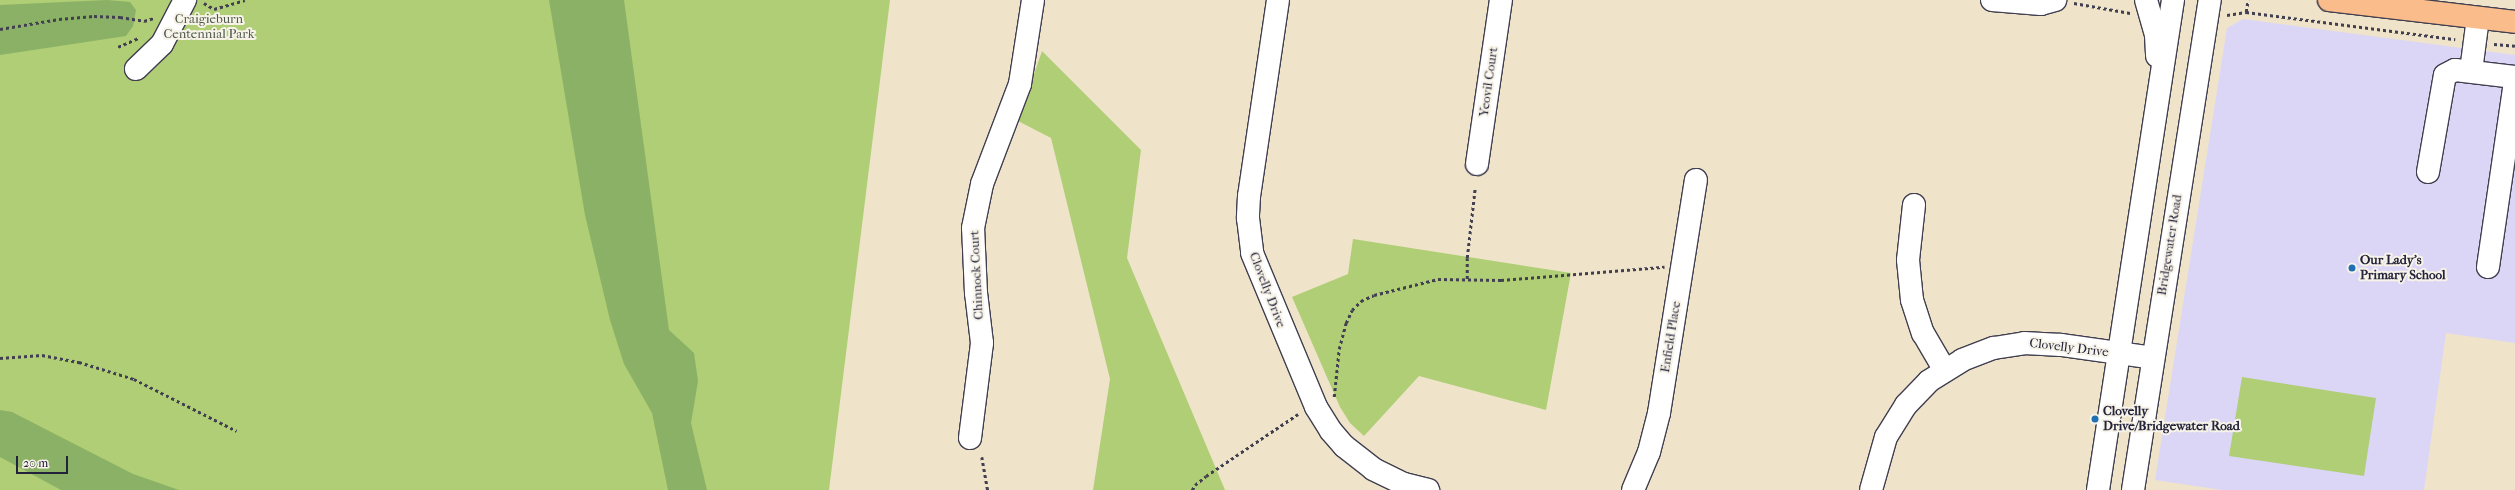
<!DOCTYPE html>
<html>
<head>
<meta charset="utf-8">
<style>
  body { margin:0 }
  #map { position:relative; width:2515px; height:490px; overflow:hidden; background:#efe4c9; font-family:"IM FELL French Canon",serif }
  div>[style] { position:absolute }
  .built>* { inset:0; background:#dcd6f6 }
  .green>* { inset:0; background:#afce75 }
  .forest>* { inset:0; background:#8bb166 }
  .path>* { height:2.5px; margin-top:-1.25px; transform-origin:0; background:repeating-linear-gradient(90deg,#413f50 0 3px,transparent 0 6px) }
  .roads { filter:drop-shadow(1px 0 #413f50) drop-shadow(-1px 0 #413f50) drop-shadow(0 1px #413f50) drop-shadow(0 -1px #413f50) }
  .minor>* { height:22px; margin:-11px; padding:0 11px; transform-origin:11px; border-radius:11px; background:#fff }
  .major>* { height:22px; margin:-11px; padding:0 11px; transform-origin:11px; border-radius:11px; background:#fabc8b }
  .dots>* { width:11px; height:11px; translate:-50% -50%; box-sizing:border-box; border:2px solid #f7f3e8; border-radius:50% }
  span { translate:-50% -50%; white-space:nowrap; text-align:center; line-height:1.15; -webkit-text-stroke:4px #f7f3e8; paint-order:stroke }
  .park-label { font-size:13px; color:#4c564c }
  .street-label { font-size:13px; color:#22223b }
  .poi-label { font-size:13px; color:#22223b; font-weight:700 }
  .left { translate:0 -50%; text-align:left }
  .scale { position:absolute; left:16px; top:456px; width:52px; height:18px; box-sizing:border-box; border:2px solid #22223b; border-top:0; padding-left:5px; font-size:12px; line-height:14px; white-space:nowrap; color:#22223b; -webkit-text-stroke:3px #f7f3e8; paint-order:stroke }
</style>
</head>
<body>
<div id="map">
  <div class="built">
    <div style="clip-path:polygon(2243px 19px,2515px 55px,2515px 343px,2446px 333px,2424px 490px,2222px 490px,2155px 480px,2227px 28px)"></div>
  </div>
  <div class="green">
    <div style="clip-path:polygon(0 0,890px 0,829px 490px,0 490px)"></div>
    <div style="clip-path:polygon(1042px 51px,1141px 150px,1127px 258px,1225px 490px,1093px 490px,1110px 379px,1051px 138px,1018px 121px)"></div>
    <div style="clip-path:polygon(1353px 239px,1571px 273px,1546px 410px,1419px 376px,1364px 436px,1350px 423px,1340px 407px,1292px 297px,1348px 274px)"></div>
    <div style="clip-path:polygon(2242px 377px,2376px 398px,2364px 476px,2229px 456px)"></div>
  </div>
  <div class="forest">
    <div style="clip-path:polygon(107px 0,130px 2px,136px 10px,133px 26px,126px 36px,0 55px,0 5px)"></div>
    <div style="clip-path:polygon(549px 0,624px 0,669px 330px,694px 353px,698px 381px,691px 423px,707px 490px,668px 490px,652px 413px,624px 364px,610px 320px,585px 215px)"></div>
    <div style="clip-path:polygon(0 410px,12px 412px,133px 474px,179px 490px,61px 490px,0 457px)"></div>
  </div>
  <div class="path">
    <div style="left:204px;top:3px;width:12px;rotate:31deg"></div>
    <div style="left:214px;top:9px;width:32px;rotate:-16deg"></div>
    <div style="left:2074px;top:3px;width:57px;rotate:10.1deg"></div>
    <div style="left:2246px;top:12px;width:12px;rotate:-81deg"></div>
    <div style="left:2227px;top:15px;width:19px;rotate:-9deg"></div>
    <div style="left:2246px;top:12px;width:211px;rotate:7.4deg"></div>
    <div style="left:0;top:29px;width:60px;rotate:-9.6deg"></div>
    <div style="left:59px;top:19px;width:35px;rotate:-5deg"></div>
    <div style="left:94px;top:16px;width:26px;rotate:2deg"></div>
    <div style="left:120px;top:17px;width:24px;rotate:9deg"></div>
    <div style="left:144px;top:21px;width:10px;rotate:-17deg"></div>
    <div style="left:2494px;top:44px;width:21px;rotate:5deg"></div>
    <div style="left:118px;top:47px;width:22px;rotate:-24deg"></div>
    <div style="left:1467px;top:279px;width:21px;rotate:-90deg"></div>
    <div style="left:1467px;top:258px;width:70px;rotate:-83.5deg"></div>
    <div style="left:0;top:358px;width:42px;rotate:-4.1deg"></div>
    <div style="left:42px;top:355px;width:38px;rotate:11deg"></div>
    <div style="left:79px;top:362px;width:58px;rotate:17.2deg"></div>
    <div style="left:134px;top:379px;width:115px;rotate:26.8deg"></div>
    <div style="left:1334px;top:397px;width:48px;rotate:-84.1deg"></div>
    <div style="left:1339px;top:349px;width:27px;rotate:-75deg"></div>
    <div style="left:1346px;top:323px;width:14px;rotate:-65deg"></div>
    <div style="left:1352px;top:310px;width:13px;rotate:-45deg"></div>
    <div style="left:1361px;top:301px;width:14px;rotate:-25deg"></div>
    <div style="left:1374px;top:295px;width:66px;rotate:-14deg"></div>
    <div style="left:1438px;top:279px;width:63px;rotate:0.9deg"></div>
    <div style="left:1501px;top:280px;width:164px;rotate:-4.6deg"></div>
    <div style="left:982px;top:457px;width:34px;rotate:80deg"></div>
    <div style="left:1192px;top:490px;width:6px;rotate:-59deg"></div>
    <div style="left:1195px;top:485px;width:14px;rotate:-39deg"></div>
    <div style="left:1206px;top:476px;width:111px;rotate:-34deg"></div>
  </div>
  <div class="roads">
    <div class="minor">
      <div style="left:1278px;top:0;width:198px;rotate:98.4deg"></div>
      <div style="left:1249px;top:196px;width:22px;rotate:93deg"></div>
      <div style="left:1248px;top:218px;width:35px;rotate:83deg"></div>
      <div style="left:1252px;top:253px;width:167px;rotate:67.4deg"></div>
      <div style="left:1316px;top:407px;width:28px;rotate:58deg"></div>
      <div style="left:1331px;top:431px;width:20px;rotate:49deg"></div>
      <div style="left:1344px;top:446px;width:37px;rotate:38deg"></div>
      <div style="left:1373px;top:469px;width:34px;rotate:26deg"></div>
      <div style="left:1404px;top:484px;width:25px;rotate:14deg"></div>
      <div style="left:1992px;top:0;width:49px;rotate:4.7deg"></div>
      <div style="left:2041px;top:4px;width:15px;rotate:-16deg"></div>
      <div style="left:2146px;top:0;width:36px;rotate:74deg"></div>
      <div style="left:2156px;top:35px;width:21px;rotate:87deg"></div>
      <div style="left:136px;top:69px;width:36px;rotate:-44deg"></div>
      <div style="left:162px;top:44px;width:50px;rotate:-62.4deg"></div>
      <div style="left:2471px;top:71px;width:53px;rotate:-82.5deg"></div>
      <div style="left:1477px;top:164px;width:166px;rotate:-81.7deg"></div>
      <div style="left:2428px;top:172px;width:98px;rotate:-80.1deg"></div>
      <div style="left:2445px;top:75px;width:11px;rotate:-27deg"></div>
      <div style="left:2455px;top:70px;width:60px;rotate:6.7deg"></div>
      <div style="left:1914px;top:205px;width:55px;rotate:96.2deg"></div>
      <div style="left:1908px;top:260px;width:40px;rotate:84.3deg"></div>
      <div style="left:1912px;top:300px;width:35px;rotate:72deg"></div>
      <div style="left:1923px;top:333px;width:42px;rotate:59.7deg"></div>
      <div style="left:2488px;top:267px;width:187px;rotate:-81.7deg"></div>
      <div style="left:970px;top:438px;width:96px;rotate:-82.8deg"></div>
      <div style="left:982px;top:343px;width:50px;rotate:-96.8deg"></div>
      <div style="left:976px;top:293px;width:65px;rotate:-92.6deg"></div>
      <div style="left:973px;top:228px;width:45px;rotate:-78.4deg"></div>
      <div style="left:982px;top:184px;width:107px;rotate:-69.2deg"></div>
      <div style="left:1020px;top:84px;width:85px;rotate:-81.2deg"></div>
      <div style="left:1633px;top:490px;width:41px;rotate:-67.2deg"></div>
      <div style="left:1649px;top:452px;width:40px;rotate:-75.6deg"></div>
      <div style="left:1659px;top:413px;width:236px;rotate:-81deg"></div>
      <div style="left:1871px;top:490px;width:55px;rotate:-74.2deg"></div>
      <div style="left:1886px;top:437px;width:38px;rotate:-58deg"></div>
      <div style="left:1906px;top:405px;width:33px;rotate:-46deg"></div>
      <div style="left:1929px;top:381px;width:39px;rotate:-32deg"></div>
      <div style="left:1962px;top:360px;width:34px;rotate:-21deg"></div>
      <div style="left:1994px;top:348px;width:30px;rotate:-9deg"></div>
      <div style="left:2024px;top:343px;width:37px;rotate:3deg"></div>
      <div style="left:2061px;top:345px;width:93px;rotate:8deg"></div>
      <div style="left:2098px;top:490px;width:496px;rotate:-81.3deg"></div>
      <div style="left:2133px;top:490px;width:496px;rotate:-81.1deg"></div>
    </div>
    <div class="major">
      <div style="left:2329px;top:0;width:187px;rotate:6.7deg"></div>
    </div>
  </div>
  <div class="dots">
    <div style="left:2352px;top:268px;background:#1f6fb2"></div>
    <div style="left:2095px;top:419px;background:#1f6fb2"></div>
  </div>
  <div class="park-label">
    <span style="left:209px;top:27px">Craigieburn<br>Centennial Park</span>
  </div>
  <div class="street-label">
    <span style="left:1489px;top:82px;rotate:-82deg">Yeovil Court</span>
    <span style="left:2170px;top:245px;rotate:-81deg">Bridgewater Road</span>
    <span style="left:977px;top:275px;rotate:-93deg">Chinnock Court</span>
    <span style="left:1267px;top:290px;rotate:69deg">Clovelly Drive</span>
    <span style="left:1671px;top:337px;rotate:-81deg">Enfield Place</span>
    <span style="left:2069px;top:348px;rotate:7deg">Clovelly Drive</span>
  </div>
  <div class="poi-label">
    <span class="left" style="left:2360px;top:268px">Our Lady's<br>Primary School</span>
    <span class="left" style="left:2103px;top:419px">Clovelly<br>Drive/Bridgewater Road</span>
  </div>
  <div class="scale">20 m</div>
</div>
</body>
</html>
